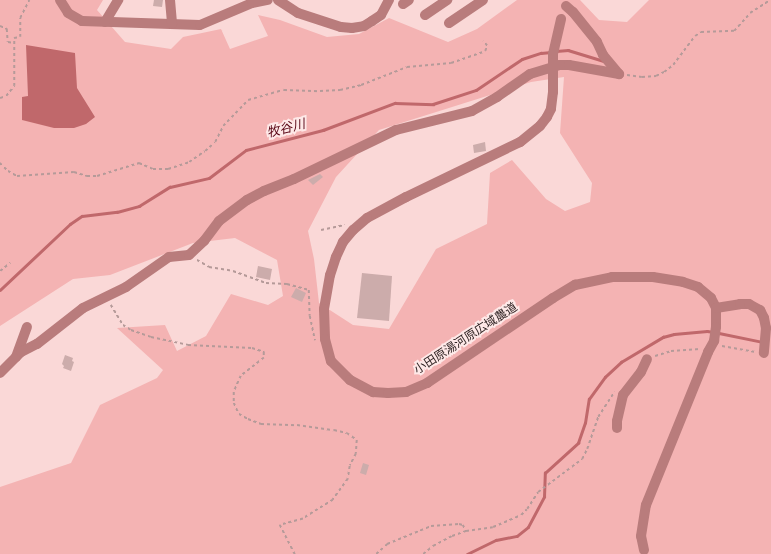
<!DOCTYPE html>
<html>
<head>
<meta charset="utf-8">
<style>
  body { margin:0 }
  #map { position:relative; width:771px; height:554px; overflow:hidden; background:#fad8d7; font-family:"Work Sans","Noto Sans JP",sans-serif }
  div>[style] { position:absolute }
  .green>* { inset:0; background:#f4b3b3 }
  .water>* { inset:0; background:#c0686b }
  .stream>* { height:2.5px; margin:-1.25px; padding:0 1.25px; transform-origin:1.25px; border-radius:1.25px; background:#c0686b }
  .building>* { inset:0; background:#ccacab }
  .path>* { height:1.5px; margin-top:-0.75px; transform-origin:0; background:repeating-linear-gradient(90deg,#b59a99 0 3px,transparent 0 6px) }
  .minor>* { height:10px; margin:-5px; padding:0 5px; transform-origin:5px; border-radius:5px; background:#b97c7c }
  .minor-bridge>* { height:10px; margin:-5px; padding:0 5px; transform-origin:5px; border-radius:5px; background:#b97c7c }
  span { translate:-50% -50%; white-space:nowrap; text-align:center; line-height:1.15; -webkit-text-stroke:4px #fee9e8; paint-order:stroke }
  .street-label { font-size:12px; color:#2b1f1f }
  .water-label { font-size:13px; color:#590615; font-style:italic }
</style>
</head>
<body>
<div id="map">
  <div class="green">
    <div style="clip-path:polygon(evenodd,0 0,103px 0,97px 10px,125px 42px,171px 49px,183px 37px,221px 29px,230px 49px,268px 36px,258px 15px,280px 20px,327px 37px,359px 34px,389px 18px,448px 42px,477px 29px,517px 0,580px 0,599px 20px,627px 22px,649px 0,771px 0,771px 554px,0 554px,0 487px,71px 463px,100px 405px,157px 378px,163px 370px,117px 328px,165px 325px,177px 351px,206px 336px,231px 294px,268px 305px,283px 296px,277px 260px,235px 238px,193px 243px,110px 275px,73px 279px,0 326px,0 0,564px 77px,560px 133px,592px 183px,590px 202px,565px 211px,546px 199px,512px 160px,490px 173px,487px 224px,436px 249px,389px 329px,353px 325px,319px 303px,314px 259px,308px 231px,336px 177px,379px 130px,531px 82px,564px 77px)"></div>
  </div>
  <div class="water">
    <div style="clip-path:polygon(26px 45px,75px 53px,77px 88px,95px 117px,86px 124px,74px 128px,54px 128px,22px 120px,22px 97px,28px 96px)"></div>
  </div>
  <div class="stream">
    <div style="left:556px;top:51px;width:12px;rotate:-5deg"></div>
    <div style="left:568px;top:50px;width:37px;rotate:17deg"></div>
    <div style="left:0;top:290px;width:96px;rotate:-43.3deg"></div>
    <div style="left:70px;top:224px;width:14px;rotate:-34deg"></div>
    <div style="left:82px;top:216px;width:35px;rotate:-7deg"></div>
    <div style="left:117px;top:212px;width:23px;rotate:-15deg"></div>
    <div style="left:139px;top:206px;width:36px;rotate:-32deg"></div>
    <div style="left:170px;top:187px;width:40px;rotate:-13deg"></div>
    <div style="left:209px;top:178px;width:46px;rotate:-37.1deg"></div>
    <div style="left:246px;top:150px;width:80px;rotate:-14.6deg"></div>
    <div style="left:323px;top:130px;width:77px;rotate:-20.6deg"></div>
    <div style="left:395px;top:103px;width:38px;rotate:2deg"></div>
    <div style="left:433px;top:104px;width:45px;rotate:-18deg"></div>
    <div style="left:476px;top:90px;width:55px;rotate:-34deg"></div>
    <div style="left:522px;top:59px;width:20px;rotate:-18deg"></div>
    <div style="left:541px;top:53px;width:10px;rotate:-6deg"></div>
    <div style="left:719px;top:333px;width:45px;rotate:11.6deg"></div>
    <div style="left:467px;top:554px;width:32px;rotate:-26deg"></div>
    <div style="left:496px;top:540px;width:21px;rotate:-11deg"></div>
    <div style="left:517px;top:536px;width:14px;rotate:-39deg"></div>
    <div style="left:528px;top:527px;width:34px;rotate:-62deg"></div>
    <div style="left:544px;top:497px;width:24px;rotate:-88deg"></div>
    <div style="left:545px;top:473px;width:45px;rotate:-42.3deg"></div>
    <div style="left:578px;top:443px;width:21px;rotate:-71deg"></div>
    <div style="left:585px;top:423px;width:24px;rotate:-81deg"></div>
    <div style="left:589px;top:399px;width:27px;rotate:-54deg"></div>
    <div style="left:605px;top:377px;width:22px;rotate:-43deg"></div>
    <div style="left:621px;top:362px;width:49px;rotate:-30.8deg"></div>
    <div style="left:663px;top:337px;width:11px;rotate:-15deg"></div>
    <div style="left:674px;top:334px;width:33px;rotate:-5deg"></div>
    <div style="left:707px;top:331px;width:7px;rotate:8deg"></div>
  </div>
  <div class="building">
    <div style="clip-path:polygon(154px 0,163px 0,162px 7px,153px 6px)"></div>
    <div style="clip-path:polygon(485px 142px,486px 151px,474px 153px,473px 145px)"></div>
    <div style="clip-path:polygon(320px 174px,323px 177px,313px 185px,308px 180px)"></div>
    <div style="clip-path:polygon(258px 266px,272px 269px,270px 280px,256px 277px)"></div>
    <div style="clip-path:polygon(362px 273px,392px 276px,389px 321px,357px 318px)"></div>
    <div style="clip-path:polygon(296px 288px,306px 293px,302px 302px,291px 297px)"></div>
    <div style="clip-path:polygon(65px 355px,73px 358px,72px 361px,74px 362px,71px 371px,63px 368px,64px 366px,62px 364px)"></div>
    <div style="clip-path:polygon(363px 463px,369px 465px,366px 475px,360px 473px)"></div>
  </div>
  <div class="path">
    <div style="left:0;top:26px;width:8px;rotate:23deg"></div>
    <div style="left:7px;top:29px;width:13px;rotate:86deg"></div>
    <div style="left:8px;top:42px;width:6px;rotate:9deg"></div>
    <div style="left:627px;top:75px;width:15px;rotate:8deg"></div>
    <div style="left:642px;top:77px;width:14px;rotate:-4deg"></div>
    <div style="left:656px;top:76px;width:9px;rotate:-27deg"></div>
    <div style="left:664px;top:72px;width:11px;rotate:-38deg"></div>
    <div style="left:673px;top:65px;width:36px;rotate:-53deg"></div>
    <div style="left:695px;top:36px;width:7px;rotate:-34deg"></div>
    <div style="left:701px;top:32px;width:33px;rotate:-2deg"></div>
    <div style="left:734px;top:31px;width:24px;rotate:-48deg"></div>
    <div style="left:750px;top:13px;width:24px;rotate:-33deg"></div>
    <div style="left:0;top:98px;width:6px;rotate:-18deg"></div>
    <div style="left:6px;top:96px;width:13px;rotate:-51deg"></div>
    <div style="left:14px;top:86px;width:48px;rotate:-90deg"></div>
    <div style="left:14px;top:38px;width:6px;rotate:-9deg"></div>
    <div style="left:20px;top:37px;width:19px;rotate:-90deg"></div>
    <div style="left:20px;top:18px;width:20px;rotate:-63deg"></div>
    <div style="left:0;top:163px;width:11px;rotate:45deg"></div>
    <div style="left:8px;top:171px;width:10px;rotate:29deg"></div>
    <div style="left:17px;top:176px;width:57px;rotate:-4deg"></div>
    <div style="left:74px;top:172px;width:14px;rotate:17deg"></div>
    <div style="left:87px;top:176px;width:10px"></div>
    <div style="left:97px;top:176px;width:44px;rotate:-17.2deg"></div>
    <div style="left:139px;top:163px;width:15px;rotate:23deg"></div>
    <div style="left:153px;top:169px;width:15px"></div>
    <div style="left:168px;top:169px;width:22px;rotate:-18deg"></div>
    <div style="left:189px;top:162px;width:19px;rotate:-35deg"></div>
    <div style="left:205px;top:151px;width:13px;rotate:-42deg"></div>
    <div style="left:215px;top:142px;width:18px;rotate:-63deg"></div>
    <div style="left:223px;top:126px;width:36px;rotate:-46deg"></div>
    <div style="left:248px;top:100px;width:37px;rotate:-16deg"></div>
    <div style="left:284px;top:90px;width:36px;rotate:2deg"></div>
    <div style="left:320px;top:91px;width:20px;rotate:-3deg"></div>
    <div style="left:340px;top:90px;width:22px;rotate:-13deg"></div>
    <div style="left:361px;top:85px;width:49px;rotate:-21.4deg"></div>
    <div style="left:407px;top:67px;width:44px;rotate:-5.2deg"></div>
    <div style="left:451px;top:63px;width:36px;rotate:-19deg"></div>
    <div style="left:485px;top:51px;width:5px;rotate:-68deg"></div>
    <div style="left:487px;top:46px;width:6px;rotate:-129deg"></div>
    <div style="left:321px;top:230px;width:24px;rotate:-12deg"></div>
    <div style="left:197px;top:260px;width:14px;rotate:30deg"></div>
    <div style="left:209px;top:267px;width:24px;rotate:9deg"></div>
    <div style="left:233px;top:271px;width:35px;rotate:20deg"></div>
    <div style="left:266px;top:283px;width:21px;rotate:3deg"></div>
    <div style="left:287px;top:284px;width:23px;rotate:15deg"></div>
    <div style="left:309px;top:290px;width:26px;rotate:88deg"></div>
    <div style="left:310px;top:316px;width:25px;rotate:78deg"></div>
    <div style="left:0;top:271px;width:13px;rotate:-39deg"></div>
    <div style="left:111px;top:305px;width:23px;rotate:59deg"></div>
    <div style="left:123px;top:325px;width:9px;rotate:32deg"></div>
    <div style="left:131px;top:330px;width:21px;rotate:19deg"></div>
    <div style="left:151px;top:337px;width:38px;rotate:12deg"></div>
    <div style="left:188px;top:345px;width:64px;rotate:2.7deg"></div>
    <div style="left:252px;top:348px;width:13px;rotate:18deg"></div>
    <div style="left:264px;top:352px;width:6px;rotate:90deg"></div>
    <div style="left:264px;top:358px;width:29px;rotate:142deg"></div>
    <div style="left:241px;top:376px;width:17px;rotate:114deg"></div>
    <div style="left:234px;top:392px;width:11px;rotate:90deg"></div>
    <div style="left:234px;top:403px;width:12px;rotate:66deg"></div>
    <div style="left:239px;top:414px;width:10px;rotate:29deg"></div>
    <div style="left:248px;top:419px;width:14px;rotate:21deg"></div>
    <div style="left:261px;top:424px;width:36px;rotate:2deg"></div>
    <div style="left:297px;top:425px;width:37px;rotate:8deg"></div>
    <div style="left:334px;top:430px;width:13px;rotate:13deg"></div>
    <div style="left:347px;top:433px;width:12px;rotate:35deg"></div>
    <div style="left:357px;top:440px;width:14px;rotate:94deg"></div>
    <div style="left:356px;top:454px;width:13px;rotate:117deg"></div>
    <div style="left:350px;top:466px;width:13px;rotate:99deg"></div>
    <div style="left:348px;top:479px;width:26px;rotate:126deg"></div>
    <div style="left:333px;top:500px;width:36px;rotate:148deg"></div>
    <div style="left:303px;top:519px;width:24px;rotate:165deg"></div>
    <div style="left:280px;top:525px;width:33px;rotate:63deg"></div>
    <div style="left:722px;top:346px;width:34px;rotate:10deg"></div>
    <div style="left:655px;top:356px;width:17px;rotate:-17deg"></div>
    <div style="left:671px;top:351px;width:29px;rotate:-4deg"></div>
    <div style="left:376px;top:554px;width:15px;rotate:-42deg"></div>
    <div style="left:387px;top:544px;width:48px;rotate:-22.2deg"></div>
    <div style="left:431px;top:526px;width:28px;rotate:-4deg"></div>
    <div style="left:459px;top:524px;width:4px;rotate:14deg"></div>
    <div style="left:463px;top:525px;width:7px;rotate:63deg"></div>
    <div style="left:423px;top:554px;width:13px;rotate:-39deg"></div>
    <div style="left:433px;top:546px;width:21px;rotate:-28deg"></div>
    <div style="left:452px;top:536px;width:15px;rotate:-20deg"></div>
    <div style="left:466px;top:531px;width:27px;rotate:-8deg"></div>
    <div style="left:493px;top:527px;width:30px;rotate:-23deg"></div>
    <div style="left:521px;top:515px;width:8px;rotate:-45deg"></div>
    <div style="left:527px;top:509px;width:20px;rotate:-57deg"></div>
    <div style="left:538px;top:492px;width:55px;rotate:-36.9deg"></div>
    <div style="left:582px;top:459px;width:11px;rotate:-63deg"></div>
    <div style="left:587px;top:449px;width:34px;rotate:-71deg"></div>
    <div style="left:598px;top:417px;width:30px;rotate:-57deg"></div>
  </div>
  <div class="minor">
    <div style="left:60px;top:0;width:15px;rotate:58deg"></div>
    <div style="left:68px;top:13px;width:16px;rotate:30deg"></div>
    <div style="left:82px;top:21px;width:118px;rotate:1.9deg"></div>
    <div style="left:200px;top:25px;width:56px;rotate:-22.9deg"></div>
    <div style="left:252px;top:3px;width:16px;rotate:-11deg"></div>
    <div style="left:170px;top:0;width:24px;rotate:85deg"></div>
    <div style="left:278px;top:0;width:24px;rotate:33deg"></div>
    <div style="left:298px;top:13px;width:45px;rotate:18deg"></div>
    <div style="left:341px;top:27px;width:11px;rotate:5deg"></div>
    <div style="left:352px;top:28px;width:12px;rotate:-9deg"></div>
    <div style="left:364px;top:26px;width:9px;rotate:-32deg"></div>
    <div style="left:372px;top:21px;width:11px;rotate:-34deg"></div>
    <div style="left:381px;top:15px;width:17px;rotate:-62deg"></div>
    <div style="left:403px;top:4px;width:7px;rotate:-34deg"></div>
    <div style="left:566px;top:6px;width:9px;rotate:41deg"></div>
    <div style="left:573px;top:12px;width:38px;rotate:51deg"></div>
    <div style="left:597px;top:42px;width:14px;rotate:65deg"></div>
    <div style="left:603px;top:55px;width:25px;rotate:50deg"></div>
    <div style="left:425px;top:15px;width:27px;rotate:-34deg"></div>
    <div style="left:105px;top:22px;width:26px;rotate:-59deg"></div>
    <div style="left:449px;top:23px;width:41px;rotate:-34.1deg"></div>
    <div style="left:553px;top:92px;width:17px;rotate:97deg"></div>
    <div style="left:551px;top:109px;width:9px;rotate:117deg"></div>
    <div style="left:547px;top:117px;width:11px;rotate:128deg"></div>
    <div style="left:540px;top:126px;width:26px;rotate:141deg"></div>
    <div style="left:520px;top:142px;width:127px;rotate:154.2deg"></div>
    <div style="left:406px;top:197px;width:44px;rotate:151.7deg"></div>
    <div style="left:367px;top:218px;width:18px;rotate:139deg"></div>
    <div style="left:353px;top:230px;width:16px;rotate:130deg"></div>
    <div style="left:343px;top:242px;width:17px;rotate:115deg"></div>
    <div style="left:336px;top:257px;width:19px;rotate:108deg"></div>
    <div style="left:330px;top:275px;width:35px;rotate:100deg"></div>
    <div style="left:324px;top:309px;width:30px;rotate:88deg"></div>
    <div style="left:325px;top:339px;width:23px;rotate:75deg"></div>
    <div style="left:331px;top:361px;width:27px;rotate:45deg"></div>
    <div style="left:350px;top:380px;width:26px;rotate:28deg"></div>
    <div style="left:373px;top:392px;width:15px;rotate:4deg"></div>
    <div style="left:388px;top:393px;width:18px;rotate:-3deg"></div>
    <div style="left:406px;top:392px;width:23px;rotate:-23deg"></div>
    <div style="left:427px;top:383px;width:152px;rotate:-34deg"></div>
    <div style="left:553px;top:298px;width:26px;rotate:-31deg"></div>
    <div style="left:575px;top:285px;width:38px;rotate:-12deg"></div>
    <div style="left:612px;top:277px;width:41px"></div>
    <div style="left:653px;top:277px;width:30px;rotate:9deg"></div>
    <div style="left:683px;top:282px;width:16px;rotate:18deg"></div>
    <div style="left:698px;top:287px;width:17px;rotate:40deg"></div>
    <div style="left:711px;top:298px;width:11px;rotate:63deg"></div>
    <div style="left:716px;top:308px;width:19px;rotate:90deg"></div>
    <div style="left:716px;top:308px;width:24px;rotate:-9deg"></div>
    <div style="left:740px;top:304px;width:9px"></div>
    <div style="left:749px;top:304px;width:13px;rotate:29deg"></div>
    <div style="left:760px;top:310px;width:9px;rotate:63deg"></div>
    <div style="left:764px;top:318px;width:10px;rotate:79deg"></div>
    <div style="left:766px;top:328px;width:25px;rotate:95deg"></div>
    <div style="left:16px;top:357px;width:32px;rotate:-70deg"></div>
    <div style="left:0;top:373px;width:30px;rotate:-45deg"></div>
    <div style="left:21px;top:352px;width:18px;rotate:-27deg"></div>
    <div style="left:37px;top:344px;width:58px;rotate:-38deg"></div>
    <div style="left:83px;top:308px;width:48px;rotate:-26deg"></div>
    <div style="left:126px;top:287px;width:52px;rotate:-34.9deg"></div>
    <div style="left:169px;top:257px;width:20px;rotate:-6deg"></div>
    <div style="left:189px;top:255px;width:21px;rotate:-43deg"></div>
    <div style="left:204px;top:241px;width:25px;rotate:-53deg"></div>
    <div style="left:219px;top:221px;width:35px;rotate:-37deg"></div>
    <div style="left:247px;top:200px;width:19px;rotate:-28deg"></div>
    <div style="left:264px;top:191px;width:32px;rotate:-22deg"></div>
    <div style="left:294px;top:179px;width:113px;rotate:-25.7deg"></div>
    <div style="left:396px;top:130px;width:78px;rotate:-14deg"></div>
    <div style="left:472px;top:111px;width:29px;rotate:-29deg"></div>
    <div style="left:497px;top:97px;width:40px;rotate:-34.9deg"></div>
    <div style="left:530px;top:74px;width:31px;rotate:-17deg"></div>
    <div style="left:560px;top:65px;width:9px"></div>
    <div style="left:569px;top:65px;width:51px;rotate:10.2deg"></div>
    <div style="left:617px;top:428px;width:7px;rotate:-90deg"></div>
    <div style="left:617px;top:421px;width:27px;rotate:-77deg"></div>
    <div style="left:623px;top:395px;width:29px;rotate:-52deg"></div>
    <div style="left:641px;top:372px;width:14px;rotate:-65deg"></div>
    <div style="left:644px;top:550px;width:14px;rotate:-102deg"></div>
    <div style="left:641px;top:536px;width:31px;rotate:-81deg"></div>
    <div style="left:646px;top:505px;width:165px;rotate:-67.9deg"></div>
  </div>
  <div class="minor-bridge">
    <div style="left:553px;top:92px;width:38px;rotate:-90deg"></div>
    <div style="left:553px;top:54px;width:36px;rotate:-77deg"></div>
    <div style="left:708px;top:352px;width:13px;rotate:-61deg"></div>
    <div style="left:714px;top:341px;width:14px;rotate:-82deg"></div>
  </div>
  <div class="street-label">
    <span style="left:466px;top:339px;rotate:-33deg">小田原湯河原広域農道</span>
  </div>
  <div class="water-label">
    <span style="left:286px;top:129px;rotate:-14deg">牧谷川</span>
  </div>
</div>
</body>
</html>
